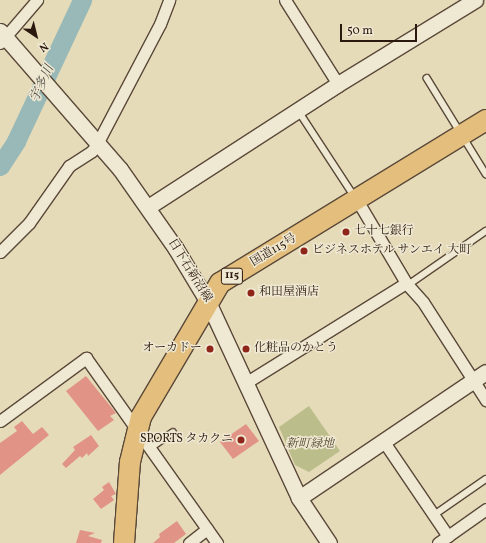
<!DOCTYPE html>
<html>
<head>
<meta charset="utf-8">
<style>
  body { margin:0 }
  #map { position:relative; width:486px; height:543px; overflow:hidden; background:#e6dbb9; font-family:Vollkorn,"Noto Serif JP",serif }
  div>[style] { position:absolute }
  .green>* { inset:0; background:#bbbe8b }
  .river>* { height:19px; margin:-9.5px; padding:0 9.5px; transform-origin:9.5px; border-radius:9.5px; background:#98b9b7 }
  .building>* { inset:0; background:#e19486 }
  .roads { filter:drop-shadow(1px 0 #5a4939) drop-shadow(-1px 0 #5a4939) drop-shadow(0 1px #5a4939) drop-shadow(0 -1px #5a4939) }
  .lane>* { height:5.5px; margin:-2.75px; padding:0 2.75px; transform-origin:2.75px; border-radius:2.75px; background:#efe8d2 }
  .street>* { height:11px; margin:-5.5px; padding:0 5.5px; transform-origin:5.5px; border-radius:5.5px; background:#efe8d2 }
  .secondary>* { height:15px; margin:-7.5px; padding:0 7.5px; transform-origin:7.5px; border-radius:7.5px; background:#efe8d2 }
  .highway>* { height:20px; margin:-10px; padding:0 10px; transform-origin:10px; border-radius:10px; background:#e3be7c }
  .dots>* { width:11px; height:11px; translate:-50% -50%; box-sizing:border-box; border:2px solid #efe8d2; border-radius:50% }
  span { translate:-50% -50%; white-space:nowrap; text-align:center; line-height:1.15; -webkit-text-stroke:3px #efe8d2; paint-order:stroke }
  .shield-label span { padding:1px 3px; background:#efe8d2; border:1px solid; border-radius:3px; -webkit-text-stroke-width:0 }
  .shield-label { font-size:11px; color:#2b180e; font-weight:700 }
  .poi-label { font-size:12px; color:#2b180e }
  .left { translate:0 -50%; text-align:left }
  .right { translate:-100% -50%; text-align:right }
  .street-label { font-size:12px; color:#2b180e }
  .park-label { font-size:12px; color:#564a34; font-style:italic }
  .water-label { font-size:13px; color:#515049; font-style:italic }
  .north { position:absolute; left:16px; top:16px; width:40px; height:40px; -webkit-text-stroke:3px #efe8d2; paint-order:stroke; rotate:145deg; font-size:11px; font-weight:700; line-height:16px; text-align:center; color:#2b180e }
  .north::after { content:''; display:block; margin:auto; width:14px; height:18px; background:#2b180e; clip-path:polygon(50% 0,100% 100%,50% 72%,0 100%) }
  .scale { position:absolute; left:340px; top:24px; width:77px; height:18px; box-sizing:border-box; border:2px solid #2b180e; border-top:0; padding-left:5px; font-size:12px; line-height:14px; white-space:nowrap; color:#2b180e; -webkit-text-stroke:3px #efe8d2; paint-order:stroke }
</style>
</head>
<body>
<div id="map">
  <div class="green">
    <div style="clip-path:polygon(309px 406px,340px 451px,309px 472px,295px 465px,279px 427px)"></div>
  </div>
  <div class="river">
    <div style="left:0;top:166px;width:30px;rotate:-57deg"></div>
    <div style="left:16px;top:141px;width:156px;rotate:-64.9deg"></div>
  </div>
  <div class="building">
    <div style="clip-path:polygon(86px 376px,116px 413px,110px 416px,114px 420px,98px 431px,66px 391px)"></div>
    <div style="clip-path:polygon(22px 421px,33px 434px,42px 427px,49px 435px,0 475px,0 443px,17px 431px,14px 427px)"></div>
    <div style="clip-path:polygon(246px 424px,259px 441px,233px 459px,220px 442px)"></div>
    <div style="clip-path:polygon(91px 435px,99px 446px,88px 456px,87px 453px,82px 458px,80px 456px,66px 468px,62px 464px,75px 450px,73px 447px)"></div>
    <div style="clip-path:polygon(109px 482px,116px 494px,111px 496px,114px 500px,101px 509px,93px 499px,104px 490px,102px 487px)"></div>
    <div style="clip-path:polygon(177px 521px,186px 534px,174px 543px,153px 543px,160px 537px,159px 534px)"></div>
    <div style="clip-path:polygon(80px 530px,95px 533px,88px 536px,102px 540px,101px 543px,76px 543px)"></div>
  </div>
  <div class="roads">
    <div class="lane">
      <div style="left:427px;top:78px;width:113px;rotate:58.4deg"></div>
      <div style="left:298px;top:110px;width:104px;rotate:56.8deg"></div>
      <div style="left:408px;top:285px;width:95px;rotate:-34.7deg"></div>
      <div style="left:149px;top:449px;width:29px;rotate:-35deg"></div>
      <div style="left:434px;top:515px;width:63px;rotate:-34.7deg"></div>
    </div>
    <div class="street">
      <div style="left:285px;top:0;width:99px;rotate:57.8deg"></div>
      <div style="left:0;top:43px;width:57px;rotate:-49.3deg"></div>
      <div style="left:357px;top:200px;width:96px;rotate:59.4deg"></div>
      <div style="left:406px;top:283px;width:25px;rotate:48deg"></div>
      <div style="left:423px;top:302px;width:117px;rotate:57.3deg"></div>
      <div style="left:0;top:252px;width:41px;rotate:-45deg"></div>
      <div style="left:29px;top:223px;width:70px;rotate:-54.9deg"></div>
      <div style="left:69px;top:166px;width:27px;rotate:-33deg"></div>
      <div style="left:92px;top:151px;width:11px;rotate:-56deg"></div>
      <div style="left:98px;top:142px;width:133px;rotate:-62.3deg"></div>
      <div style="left:160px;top:24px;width:26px;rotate:-69deg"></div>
      <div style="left:247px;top:382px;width:187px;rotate:-31.9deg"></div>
      <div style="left:0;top:421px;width:107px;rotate:-36.2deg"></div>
      <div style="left:86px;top:358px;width:227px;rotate:54.7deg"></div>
      <div style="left:384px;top:442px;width:114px;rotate:55.8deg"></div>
      <div style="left:189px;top:543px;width:23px;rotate:-38deg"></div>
      <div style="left:438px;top:543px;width:59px;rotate:-35.3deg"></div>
    </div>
    <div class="secondary">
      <div style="left:0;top:31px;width:183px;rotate:49deg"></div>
      <div style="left:120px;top:169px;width:98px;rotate:55deg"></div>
      <div style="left:176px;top:249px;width:62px;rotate:58.9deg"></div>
      <div style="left:208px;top:302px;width:216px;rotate:65.1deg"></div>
      <div style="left:299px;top:498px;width:54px;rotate:56.3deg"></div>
      <div style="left:148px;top:207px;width:226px;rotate:-32.9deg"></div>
      <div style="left:338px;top:84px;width:161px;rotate:-31.5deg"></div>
      <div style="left:299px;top:498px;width:225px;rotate:-34deg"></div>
    </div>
    <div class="highway">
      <div style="left:124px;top:543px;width:81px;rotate:-85.8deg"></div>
      <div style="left:130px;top:462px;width:46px;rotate:-76.3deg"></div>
      <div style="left:141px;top:417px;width:156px;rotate:-59.5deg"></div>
      <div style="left:220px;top:283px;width:312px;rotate:-31.5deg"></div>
    </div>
  </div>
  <div class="dots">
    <div style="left:346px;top:232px;background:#8f2418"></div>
    <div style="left:304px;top:251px;background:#8f2418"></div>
    <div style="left:251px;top:293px;background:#8f2418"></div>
    <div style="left:210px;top:349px;background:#8f2418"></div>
    <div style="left:246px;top:349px;background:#8f2418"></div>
    <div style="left:241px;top:440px;background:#8f2418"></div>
  </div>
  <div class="shield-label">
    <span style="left:232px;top:276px">115</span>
  </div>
  <div class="poi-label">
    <span class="left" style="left:354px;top:232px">七十七銀行</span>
    <span class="left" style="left:312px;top:251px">ビジネスホテル サンエイ 大町</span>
    <span class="left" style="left:259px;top:293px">和田屋酒店</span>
    <span class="right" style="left:202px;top:349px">オーカドー</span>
    <span class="left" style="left:254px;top:349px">化粧品のかとう</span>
    <span class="right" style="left:233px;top:440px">SPORTS タカクニ</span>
  </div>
  <div class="street-label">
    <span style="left:274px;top:251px;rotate:-31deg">国道115号</span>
    <span style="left:189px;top:271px;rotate:58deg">日下石新沼線</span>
  </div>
  <div class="park-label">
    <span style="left:310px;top:445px">新町緑地</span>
  </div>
  <div class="water-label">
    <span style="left:43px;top:84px;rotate:-65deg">宇多川</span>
  </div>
  <div class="north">N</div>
  <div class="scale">50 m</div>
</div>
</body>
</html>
